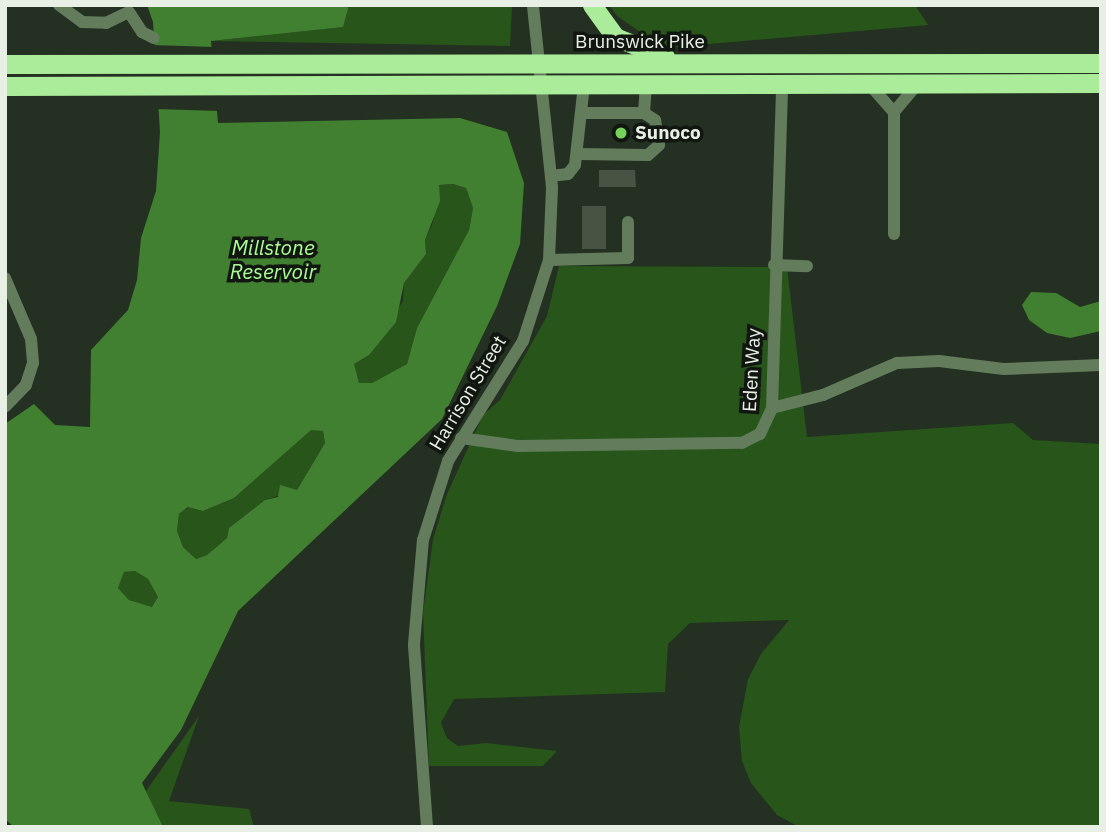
<!DOCTYPE html>
<html>
<head>
<meta charset="utf-8">
<style>
  body { margin:0 }
  #map { position:relative; width:1106px; height:832px; overflow:hidden; background:#243021; font-family:"IBM Plex Sans",sans-serif }
  div>[style] { position:absolute }
  .green>* { inset:0; background:#27551a }
  .water>* { inset:0; background:#428031 }
  .pier>* { inset:0; background:#243021 }
  .building>* { inset:0; background:#475444 }
  .minor>* { height:12px; margin:-6px; padding:0 6px; transform-origin:6px; border-radius:6px; background:#627c5c }
  .highway>* { height:19px; margin:-9.5px; padding:0 9.5px; transform-origin:9.5px; border-radius:9.5px; background:#aaec99 }
  .dots>* { width:19px; height:19px; translate:-50% -50%; box-sizing:border-box; border:4px solid #111710; border-radius:50% }
  span { translate:-50% -50%; white-space:nowrap; text-align:center; line-height:1.15; -webkit-text-stroke:7px #111710; paint-order:stroke }
  .street-label { font-size:19px; color:#e8f0e6 }
  .poi-label { font-size:19px; color:#e8f0e6; font-weight:700 }
  .left { translate:0 -50%; text-align:left }
  .water-label { font-size:21px; color:#aafd95; font-style:italic }
  .frame { position:absolute; inset:0; border:7px solid #e8f0e6; pointer-events:none }
</style>
</head>
<body>
<div id="map">
  <div class="green">
    <div style="clip-path:polygon(349px 5px,512px 5px,510px 46px,211px 41px,342px 27px)"></div>
    <div style="clip-path:polygon(609px 5px,915px 5px,928px 25px,663px 48px,617px 16px)"></div>
    <div style="clip-path:polygon(453px 184px,466px 188px,473px 208px,469px 230px,417px 328px,407px 364px,372px 383px,358px 383px,354px 364px,369px 355px,403px 301px,404px 283px,426px 254px,425px 240px,433px 222px,439px 185px)"></div>
    <div style="clip-path:polygon(559px 266px,787px 267px,807px 437px,1013px 423px,1033px 440px,1101px 444px,1101px 827px,799px 827px,777px 815px,751px 783px,742px 761px,739px 727px,748px 679px,761px 654px,789px 620px,690px 623px,668px 644px,665px 692px,454px 699px,441px 723px,447px 738px,458px 746px,486px 743px,557px 751px,543px 766px,429px 766px,423px 613px,433px 539px,447px 494px,483px 415px,500px 400px,547px 316px)"></div>
    <div style="clip-path:polygon(311px 429px,323px 431px,325px 443px,297px 490px,265px 500px,229px 528px,227px 538px,207px 555px,196px 559px,183px 547px,177px 531px,179px 514px,189px 507px,203px 511px,234px 498px)"></div>
    <div style="clip-path:polygon(135px 571px,148px 579px,158px 597px,152px 607px,129px 600px,118px 588px,124px 572px)"></div>
    <div style="clip-path:polygon(199px 716px,169px 801px,249px 809px,254px 827px,160px 827px,146px 791px)"></div>
  </div>
  <div class="water">
    <div style="clip-path:polygon(evenodd,147px 5px,349px 5px,343px 27px,211px 41px,218px 123px,460px 118px,507px 132px,524px 183px,520px 244px,497px 306px,442px 419px,238px 611px,181px 730px,142px 783px,163px 827px,14px 827px,5px 819px,5px 424px,34px 404px,55px 425px,90px 427px,91px 350px,128px 310px,137px 280px,141px 238px,156px 191px,160px 132px,153px 22px,147px 5px,453px 184px,466px 188px,473px 208px,469px 230px,417px 328px,407px 364px,372px 383px,359px 383px,354px 364px,369px 355px,396px 322px,404px 283px,426px 254px,425px 240px,440px 201px,439px 185px,453px 184px,147px 5px,311px 430px,323px 431px,325px 443px,297px 490px,280px 485px,278px 497px,265px 500px,229px 528px,227px 538px,207px 555px,196px 559px,183px 547px,177px 531px,179px 514px,188px 507px,203px 511px,234px 498px,311px 430px,147px 5px,135px 571px,148px 579px,158px 597px,152px 607px,129px 600px,118px 588px,124px 572px,135px 571px)"></div>
    <div style="clip-path:polygon(1031px 292px,1056px 293px,1080px 307px,1101px 301px,1101px 331px,1070px 338px,1047px 333px,1029px 320px,1022px 305px)"></div>
  </div>
  <div class="pier">
    <div style="clip-path:polygon(151px 45px,215px 47px,220px 111px,155px 109px)"></div>
  </div>
  <div class="building">
    <div style="clip-path:polygon(599px 170px,635px 170px,636px 187px,599px 187px)"></div>
    <div style="clip-path:polygon(582px 206px,606px 206px,606px 249px,582px 249px)"></div>
  </div>
  <div class="minor">
    <div style="left:59px;top:5px;width:29px;rotate:36deg"></div>
    <div style="left:82px;top:22px;width:24px;rotate:2deg"></div>
    <div style="left:106px;top:23px;width:25px;rotate:-26deg"></div>
    <div style="left:129px;top:12px;width:24px;rotate:57deg"></div>
    <div style="left:142px;top:32px;width:13px;rotate:27deg"></div>
    <div style="left:871px;top:86px;width:35px;rotate:49deg"></div>
    <div style="left:894px;top:112px;width:35px;rotate:-50deg"></div>
    <div style="left:644px;top:113px;width:28px;rotate:-86deg"></div>
    <div style="left:578px;top:154px;width:70px;rotate:0.8deg"></div>
    <div style="left:648px;top:155px;width:15px;rotate:-42deg"></div>
    <div style="left:659px;top:145px;width:25px;rotate:-99deg"></div>
    <div style="left:655px;top:120px;width:13px;rotate:-148deg"></div>
    <div style="left:644px;top:113px;width:62px;rotate:180deg"></div>
    <div style="left:551px;top:176px;width:17px;rotate:-7deg"></div>
    <div style="left:568px;top:174px;width:11px;rotate:-52deg"></div>
    <div style="left:575px;top:165px;width:81px;rotate:-83.6deg"></div>
    <div style="left:894px;top:234px;width:122px;rotate:-90deg"></div>
    <div style="left:549px;top:260px;width:79px;rotate:-1.5deg"></div>
    <div style="left:628px;top:258px;width:36px;rotate:-90deg"></div>
    <div style="left:774px;top:265px;width:33px;rotate:2deg"></div>
    <div style="left:5px;top:278px;width:66px;rotate:66.9deg"></div>
    <div style="left:31px;top:339px;width:24px;rotate:85deg"></div>
    <div style="left:33px;top:363px;width:23px;rotate:108deg"></div>
    <div style="left:26px;top:385px;width:30px;rotate:134deg"></div>
    <div style="left:772px;top:408px;width:53px;rotate:-14.3deg"></div>
    <div style="left:823px;top:395px;width:81px;rotate:-23.4deg"></div>
    <div style="left:897px;top:363px;width:42px;rotate:-2.7deg"></div>
    <div style="left:939px;top:361px;width:65px;rotate:7deg"></div>
    <div style="left:1004px;top:369px;width:97px;rotate:-2.4deg"></div>
    <div style="left:461px;top:438px;width:58px;rotate:8deg"></div>
    <div style="left:518px;top:446px;width:224px;rotate:-0.8deg"></div>
    <div style="left:742px;top:443px;width:20px;rotate:-27deg"></div>
    <div style="left:760px;top:434px;width:29px;rotate:-65deg"></div>
    <div style="left:772px;top:408px;width:321px;rotate:-88.2deg"></div>
    <div style="left:427px;top:827px;width:183px;rotate:-94.1deg"></div>
    <div style="left:414px;top:644px;width:104px;rotate:-85.1deg"></div>
    <div style="left:423px;top:540px;width:83px;rotate:-72.4deg"></div>
    <div style="left:448px;top:461px;width:142px;rotate:-58deg"></div>
    <div style="left:523px;top:341px;width:85px;rotate:-72.2deg"></div>
    <div style="left:549px;top:260px;width:73px;rotate:-87.6deg"></div>
    <div style="left:552px;top:187px;width:183px;rotate:-96deg"></div>
  </div>
  <div class="highway">
    <div style="left:592px;top:5px;width:39px;rotate:54deg"></div>
    <div style="left:615px;top:37px;width:54px;rotate:21.8deg"></div>
    <div style="left:5px;top:64px;width:1096px;rotate:-0.05deg"></div>
    <div style="left:5px;top:86px;width:1096px;rotate:-0.16deg"></div>
  </div>
  <div class="dots">
    <div style="left:621px;top:133px;background:#74d25b"></div>
  </div>
  <div class="street-label">
    <span style="left:640px;top:42px">Brunswick Pike</span>
    <span style="left:752px;top:370px;rotate:-87deg">Eden Way</span>
    <span style="left:468px;top:393px;rotate:-59deg">Harrison Street</span>
  </div>
  <div class="poi-label">
    <span class="left" style="left:635px;top:133px">Sunoco</span>
  </div>
  <div class="water-label">
    <span style="left:273px;top:259px">Millstone<br>Reservoir</span>
  </div>
  <div class="frame"></div>
</div>
</body>
</html>
